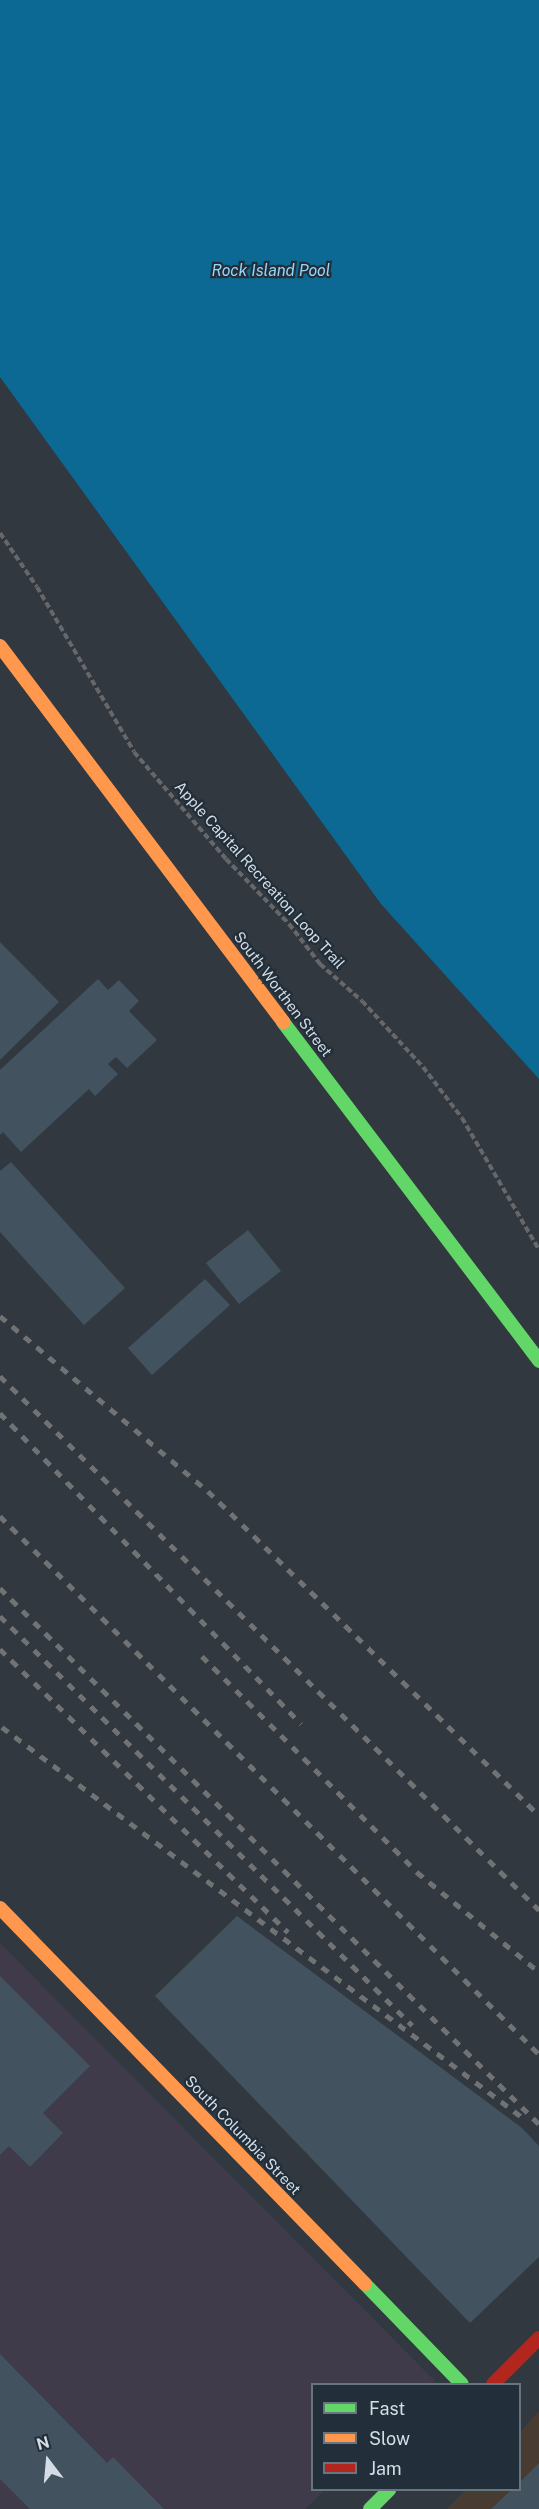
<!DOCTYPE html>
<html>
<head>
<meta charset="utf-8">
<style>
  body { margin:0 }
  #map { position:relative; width:539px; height:2509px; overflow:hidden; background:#31383f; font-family:"Public Sans",sans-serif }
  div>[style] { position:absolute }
  .commercial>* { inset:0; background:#3f3b4b }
  .industrial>* { inset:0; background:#483b32 }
  .water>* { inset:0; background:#0c6993 }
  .building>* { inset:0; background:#43525f }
  .path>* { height:4px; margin-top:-2px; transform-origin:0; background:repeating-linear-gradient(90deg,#67676a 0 6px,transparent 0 9px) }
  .fast>* { height:14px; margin:-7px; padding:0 7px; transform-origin:7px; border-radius:7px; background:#63d668 }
  .slow>* { height:14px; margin:-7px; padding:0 7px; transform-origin:7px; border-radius:7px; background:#ff974d }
  .jam>* { height:14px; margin:-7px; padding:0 7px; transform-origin:7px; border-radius:7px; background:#b3261e }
  .rail>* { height:4.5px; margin-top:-2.25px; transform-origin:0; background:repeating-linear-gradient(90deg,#717274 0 8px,transparent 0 16px) }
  span { translate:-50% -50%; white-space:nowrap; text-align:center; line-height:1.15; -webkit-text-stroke:4.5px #222f3a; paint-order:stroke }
  .street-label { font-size:15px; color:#d4dde5 }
  .water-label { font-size:16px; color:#96d4fa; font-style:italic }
  .legend { position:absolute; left:311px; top:2383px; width:210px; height:108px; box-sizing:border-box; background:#222f3a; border:2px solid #69757e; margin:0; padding:8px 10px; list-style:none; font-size:18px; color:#d4dde5 }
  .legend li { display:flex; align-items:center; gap:12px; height:30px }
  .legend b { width:30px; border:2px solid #69757e }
  .north { position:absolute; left:18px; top:2431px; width:60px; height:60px; -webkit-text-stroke:4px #222f3a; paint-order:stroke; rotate:344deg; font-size:16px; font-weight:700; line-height:24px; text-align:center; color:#d4dde5 }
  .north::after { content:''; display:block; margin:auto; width:21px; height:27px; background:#d4dde5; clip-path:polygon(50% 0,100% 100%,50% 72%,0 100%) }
</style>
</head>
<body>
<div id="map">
  <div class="commercial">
    <div style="clip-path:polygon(0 1943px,435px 2381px,431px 2384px,312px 2384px,312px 2490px,325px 2490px,305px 2509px,0 2509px)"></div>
  </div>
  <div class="industrial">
    <div style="clip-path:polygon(539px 2411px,539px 2509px,447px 2509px,465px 2490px,520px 2490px,520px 2432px)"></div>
  </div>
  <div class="water">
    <div style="clip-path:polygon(0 0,539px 0,539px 1079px,381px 904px,0 377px)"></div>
  </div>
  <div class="building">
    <div style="clip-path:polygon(0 942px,59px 1002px,0 1060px)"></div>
    <div style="clip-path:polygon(98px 979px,108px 990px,119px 980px,139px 1001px,129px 1011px,157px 1040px,127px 1068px,116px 1057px,108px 1064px,118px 1074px,95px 1096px,89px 1089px,21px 1152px,3px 1132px,0 1135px,0 1070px)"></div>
    <div style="clip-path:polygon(11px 1162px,125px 1288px,84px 1325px,0 1232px,0 1171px)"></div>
    <div style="clip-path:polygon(248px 1230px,281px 1271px,239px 1304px,206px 1263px)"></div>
    <div style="clip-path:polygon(205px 1279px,230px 1305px,152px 1375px,128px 1348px)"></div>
    <div style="clip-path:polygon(237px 1916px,522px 2128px,539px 2146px,539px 2257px,470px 2323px,155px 1996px)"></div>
    <div style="clip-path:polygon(0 1976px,90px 2066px,43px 2113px,63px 2133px,30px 2167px,9px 2146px,0 2155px)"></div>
    <div style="clip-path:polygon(0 2354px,107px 2463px,113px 2457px,164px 2509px,30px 2509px,0 2479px)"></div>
    <div style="clip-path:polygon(539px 2463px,539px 2509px,491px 2509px,511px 2490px,520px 2490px,520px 2482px)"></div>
  </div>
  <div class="path">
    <div style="left:0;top:533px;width:65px;rotate:55.6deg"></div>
    <div style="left:37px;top:587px;width:191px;rotate:59.5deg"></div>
    <div style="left:134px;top:752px;width:141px;rotate:49.3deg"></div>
    <div style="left:226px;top:859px;width:91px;rotate:45.9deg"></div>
    <div style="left:289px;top:924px;width:51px;rotate:52.2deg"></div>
    <div style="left:320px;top:964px;width:56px;rotate:41.4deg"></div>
    <div style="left:362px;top:1001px;width:90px;rotate:47.3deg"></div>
    <div style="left:423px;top:1067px;width:64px;rotate:52.6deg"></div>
    <div style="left:462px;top:1118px;width:153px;rotate:59.7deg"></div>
  </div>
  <div class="fast">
    <div style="left:283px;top:1022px;width:425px;rotate:52.9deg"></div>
    <div style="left:365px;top:2284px;width:139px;rotate:45.9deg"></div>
    <div style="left:370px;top:2509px;width:27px;rotate:-45deg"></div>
  </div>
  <div class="slow">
    <div style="left:0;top:646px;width:471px;rotate:53deg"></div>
    <div style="left:0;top:1908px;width:524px;rotate:45.85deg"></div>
  </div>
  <div class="jam">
    <div style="left:493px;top:2384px;width:65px;rotate:-45deg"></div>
  </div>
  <div class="rail">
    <div style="left:0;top:1316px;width:272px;rotate:40.1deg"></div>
    <div style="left:208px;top:1491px;width:463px;rotate:44.4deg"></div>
    <div style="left:0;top:1376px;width:759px;rotate:44.73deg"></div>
    <div style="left:0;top:1413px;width:433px;rotate:45.9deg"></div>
    <div style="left:0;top:1516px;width:762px;rotate:44.95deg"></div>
    <div style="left:0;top:1588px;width:760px;rotate:44.84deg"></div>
    <div style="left:0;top:1616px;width:581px;rotate:44.79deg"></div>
    <div style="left:0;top:1649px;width:404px;rotate:44.5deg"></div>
    <div style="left:202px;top:1656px;width:305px;rotate:45.1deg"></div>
    <div style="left:417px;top:1872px;width:158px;rotate:39.3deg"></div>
    <div style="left:2px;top:1727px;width:650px;rotate:36.87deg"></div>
  </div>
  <div class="street-label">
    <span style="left:260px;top:875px;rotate:48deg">Apple Capital Recreation Loop Trail</span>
    <span style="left:283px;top:994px;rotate:53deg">South Worthen Street</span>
    <span style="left:243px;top:2135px;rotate:46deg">South Columbia Street</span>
  </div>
  <div class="water-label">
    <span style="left:271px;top:271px">Rock Island Pool</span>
  </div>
  <ul class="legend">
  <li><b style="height:8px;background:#63d668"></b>Fast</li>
  <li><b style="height:8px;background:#ff974d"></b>Slow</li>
  <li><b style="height:8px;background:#b3261e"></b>Jam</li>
  </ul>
  <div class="north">N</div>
</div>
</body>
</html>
